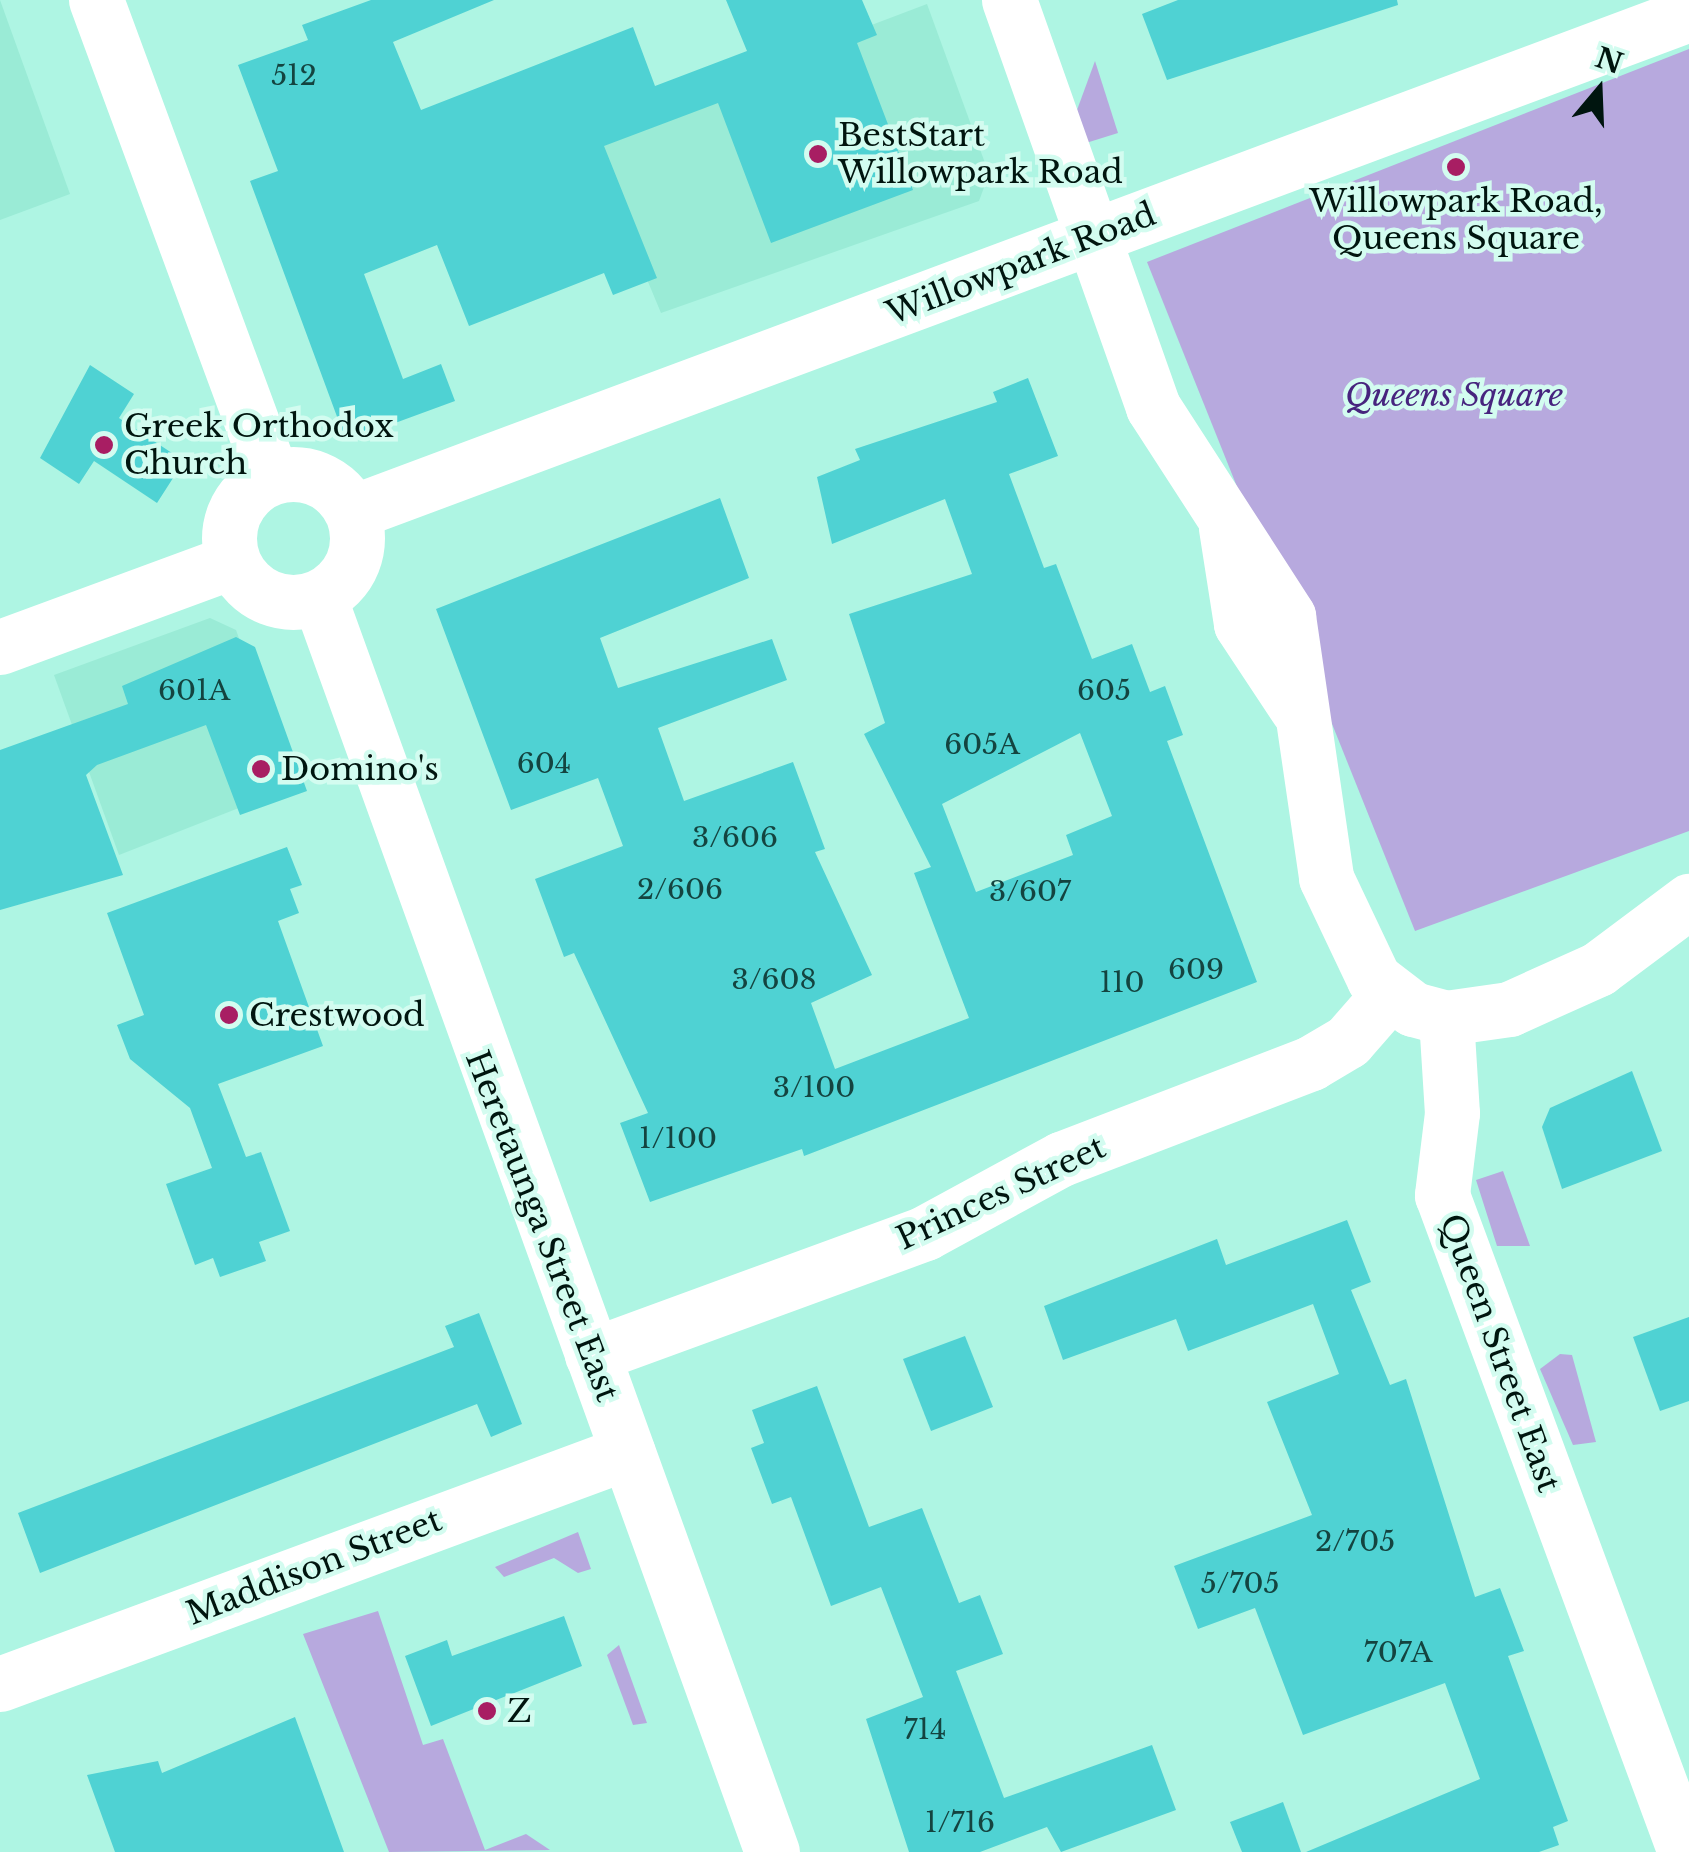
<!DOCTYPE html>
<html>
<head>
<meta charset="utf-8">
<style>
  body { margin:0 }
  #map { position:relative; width:1689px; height:1852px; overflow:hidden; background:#aef5e3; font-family:"Libre Baskerville",serif }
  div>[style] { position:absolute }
  .built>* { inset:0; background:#9aebd6 }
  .green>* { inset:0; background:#b7a9de }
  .building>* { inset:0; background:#4fd2d3 }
  .minor>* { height:55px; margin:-27.5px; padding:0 27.5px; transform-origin:27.5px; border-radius:27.5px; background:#fff }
  .major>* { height:55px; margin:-27.5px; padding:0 27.5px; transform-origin:27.5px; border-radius:27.5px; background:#fff }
  .major>.ring { margin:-27.5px; padding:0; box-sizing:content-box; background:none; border:55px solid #fff; border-radius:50% }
  .dots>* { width:28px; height:28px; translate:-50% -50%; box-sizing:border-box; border:5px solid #d3fcf0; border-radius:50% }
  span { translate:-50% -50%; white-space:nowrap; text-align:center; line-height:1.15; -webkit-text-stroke:9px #d3fcf0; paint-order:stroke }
  .number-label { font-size:28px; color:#144440 }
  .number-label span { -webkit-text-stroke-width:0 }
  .poi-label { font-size:32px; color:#00150f }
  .left { translate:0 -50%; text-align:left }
  .street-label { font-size:32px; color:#00150f }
  .park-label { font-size:32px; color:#47247e; font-style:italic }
  .north { position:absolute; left:1549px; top:40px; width:100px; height:100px; -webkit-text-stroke:8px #d3fcf0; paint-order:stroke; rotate:19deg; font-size:28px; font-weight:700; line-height:40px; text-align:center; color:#00150f }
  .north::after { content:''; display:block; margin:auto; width:35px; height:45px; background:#00150f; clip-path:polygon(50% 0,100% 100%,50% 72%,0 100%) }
</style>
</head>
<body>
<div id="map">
  <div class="built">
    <div style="clip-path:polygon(0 0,70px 194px,0 220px)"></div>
    <div style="clip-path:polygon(927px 4px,989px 174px,979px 201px,661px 313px,586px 133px)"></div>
    <div style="clip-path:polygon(210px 618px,236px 630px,292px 787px,119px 855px,54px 675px)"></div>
  </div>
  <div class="green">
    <div style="clip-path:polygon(1689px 49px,1689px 831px,1415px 931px,1147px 262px)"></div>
    <div style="clip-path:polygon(1095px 61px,1118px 133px,1086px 143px,1077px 110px)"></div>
    <div style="clip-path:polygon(1503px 1171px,1530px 1246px,1531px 1246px,1497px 1246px,1476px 1180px)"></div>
    <div style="clip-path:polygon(1560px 1354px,1572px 1355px,1596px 1442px,1573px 1445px,1540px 1369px)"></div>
    <div style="clip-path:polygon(578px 1532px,591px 1569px,578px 1573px,554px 1558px,504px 1577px,495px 1567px)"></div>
    <div style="clip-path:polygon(378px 1611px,423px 1745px,443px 1739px,485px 1850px,526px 1834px,550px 1850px,389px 1852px,303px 1634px)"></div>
    <div style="clip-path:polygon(619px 1645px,647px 1723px,633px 1725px,607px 1655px)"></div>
  </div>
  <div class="building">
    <div style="clip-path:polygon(371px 0,494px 0,393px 42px,421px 110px,633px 27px,655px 86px,747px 51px,726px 0,862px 0,877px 35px,857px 43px,913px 190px,771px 243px,718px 103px,604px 146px,657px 278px,613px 295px,604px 273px,469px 326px,437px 245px,364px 274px,403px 379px,441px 364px,455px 401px,346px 441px,250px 181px,278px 171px,238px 65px,308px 40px,302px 25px)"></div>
    <div style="clip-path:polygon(1178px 0,1397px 0,1398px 5px,1167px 80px,1142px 14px)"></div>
    <div style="clip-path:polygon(90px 365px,134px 394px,119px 418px,184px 461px,157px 503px,94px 461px,79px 484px,40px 458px)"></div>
    <div style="clip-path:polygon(evenodd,1028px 378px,1058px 456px,1009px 474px,1044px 568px,1056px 564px,1092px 659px,1132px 644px,1150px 692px,1165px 686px,1183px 735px,1167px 741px,1257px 982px,804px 1156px,802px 1149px,650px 1202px,620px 1123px,648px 1113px,574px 953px,564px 957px,535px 879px,623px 846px,598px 778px,511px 810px,436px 609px,720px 498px,749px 578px,600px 638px,618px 688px,772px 639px,787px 680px,658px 728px,684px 801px,793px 762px,825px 849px,815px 852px,872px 975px,811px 1003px,835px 1069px,969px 1018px,914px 873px,931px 867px,864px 734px,885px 723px,849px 614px,972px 574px,945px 499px,832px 544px,817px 477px,860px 460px,855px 449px,997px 402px,993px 392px,1028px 378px,1080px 733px,1112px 816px,1066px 835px,1073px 855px,976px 892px,942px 804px,1080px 733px)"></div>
    <div style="clip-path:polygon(236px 637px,255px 647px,307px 791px,240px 815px,206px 725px,97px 765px,86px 775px,123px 875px,0 910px,0 750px,128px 704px,122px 686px)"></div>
    <div style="clip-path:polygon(287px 847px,302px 885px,290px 889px,299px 913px,278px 921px,323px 1046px,218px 1084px,246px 1157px,261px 1152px,290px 1231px,259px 1242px,266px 1261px,220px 1277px,213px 1258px,195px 1265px,166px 1184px,212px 1168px,190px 1108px,130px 1059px,117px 1025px,144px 1015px,107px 913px)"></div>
    <div style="clip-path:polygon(1632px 1071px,1662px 1151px,1562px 1189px,1542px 1127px,1550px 1108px)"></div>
    <div style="clip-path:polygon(1347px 1220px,1371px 1282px,1351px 1290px,1390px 1385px,1406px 1379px,1475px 1597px,1500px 1588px,1524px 1651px,1508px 1656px,1568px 1821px,1553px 1827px,1559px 1845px,1539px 1852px,1306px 1852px,1480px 1779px,1445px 1683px,1303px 1735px,1255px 1608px,1198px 1629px,1174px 1566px,1312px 1515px,1267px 1402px,1339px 1374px,1313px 1304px,1188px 1351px,1176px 1319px,1063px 1360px,1044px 1306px,1217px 1239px,1226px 1265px)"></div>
    <div style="clip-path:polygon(479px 1313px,522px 1424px,491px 1437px,477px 1404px,40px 1573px,18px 1513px,454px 1347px,445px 1326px)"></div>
    <div style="clip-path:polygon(1689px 1317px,1689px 1401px,1660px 1411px,1633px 1337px)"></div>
    <div style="clip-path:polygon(965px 1336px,993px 1407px,931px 1431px,903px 1359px)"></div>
    <div style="clip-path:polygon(817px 1386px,869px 1527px,922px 1508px,959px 1603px,980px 1595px,1003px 1654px,956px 1671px,1004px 1798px,1152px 1745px,1176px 1810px,1061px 1852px,1047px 1827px,980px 1852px,909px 1852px,866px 1719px,923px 1697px,881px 1587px,831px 1606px,791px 1497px,772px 1504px,751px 1448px,764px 1443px,752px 1410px)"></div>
    <div style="clip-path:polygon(564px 1616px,582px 1666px,431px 1726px,405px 1656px,447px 1640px,452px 1656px)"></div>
    <div style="clip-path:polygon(295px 1717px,344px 1852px,115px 1852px,87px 1775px,158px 1761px,162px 1773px)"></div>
    <div style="clip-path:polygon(1283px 1802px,1301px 1852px,1242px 1852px,1230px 1822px)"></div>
  </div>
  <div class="minor">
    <div style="left:1009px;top:0;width:432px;rotate:70.5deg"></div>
    <div style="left:1153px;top:407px;width:249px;rotate:57.1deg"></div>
    <div style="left:1288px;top:616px;width:265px;rotate:81.7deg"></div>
    <div style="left:1326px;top:878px;width:112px;rotate:64.6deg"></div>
    <div style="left:1374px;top:979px;width:49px;rotate:37.6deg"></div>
    <div style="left:1413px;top:1009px;width:34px;rotate:15deg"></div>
    <div style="left:1446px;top:1018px;width:64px;rotate:-8.1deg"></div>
    <div style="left:1509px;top:1009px;width:98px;rotate:-24.2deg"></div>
    <div style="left:1598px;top:969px;width:114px;rotate:-36.8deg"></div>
    <div style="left:1226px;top:528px;width:97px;rotate:81.1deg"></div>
    <div style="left:1241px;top:624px;width:103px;rotate:56.5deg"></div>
    <div style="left:1446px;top:1018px;width:95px;rotate:86.4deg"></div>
    <div style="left:1452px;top:1113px;width:83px;rotate:97deg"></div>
    <div style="left:1442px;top:1195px;width:700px;rotate:69.7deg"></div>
    <div style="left:592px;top:1355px;width:355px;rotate:-20.1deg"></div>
    <div style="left:925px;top:1233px;width:155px;rotate:-28.6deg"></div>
    <div style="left:1061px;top:1159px;width:268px;rotate:-21deg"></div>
    <div style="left:1311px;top:1063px;width:43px;rotate:-30.7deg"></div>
    <div style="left:1348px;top:1041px;width:62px;rotate:-48.9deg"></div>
    <div style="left:0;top:1684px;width:669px;rotate:-20.28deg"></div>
  </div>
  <div class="major">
    <div style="left:96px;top:0;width:508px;rotate:69.75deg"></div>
    <div class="ring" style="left:229px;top:474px;width:73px;height:73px"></div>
    <div style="left:353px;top:512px;width:1426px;rotate:-20.44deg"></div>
    <div style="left:319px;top:597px;width:1334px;rotate:70.15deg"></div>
    <div style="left:0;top:647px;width:246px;rotate:-20.2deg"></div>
  </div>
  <div class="dots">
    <div style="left:818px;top:154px;background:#a81e63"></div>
    <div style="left:1456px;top:167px;background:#a81e63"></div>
    <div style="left:104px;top:445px;background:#a81e63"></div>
    <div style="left:261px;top:769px;background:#a81e63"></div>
    <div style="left:229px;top:1015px;background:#a81e63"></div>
    <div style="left:487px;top:1711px;background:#a81e63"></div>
  </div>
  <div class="number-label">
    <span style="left:294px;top:76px">512</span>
    <span style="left:194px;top:691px">601A</span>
    <span style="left:1104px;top:691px">605</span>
    <span style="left:982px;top:745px">605A</span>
    <span style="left:544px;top:764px">604</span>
    <span style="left:735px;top:838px">3/606</span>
    <span style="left:680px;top:890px">2/606</span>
    <span style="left:1030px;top:892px">3/607</span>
    <span style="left:1196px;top:970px">609</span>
    <span style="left:774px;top:980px">3/608</span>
    <span style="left:1122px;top:983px">110</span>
    <span style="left:814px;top:1088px">3/100</span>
    <span style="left:678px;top:1139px">1/100</span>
    <span style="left:1355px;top:1542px">2/705</span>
    <span style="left:1240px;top:1584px">5/705</span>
    <span style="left:1398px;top:1653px">707A</span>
    <span style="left:925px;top:1730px">714</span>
    <span style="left:960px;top:1823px">1/716</span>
  </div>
  <div class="poi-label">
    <span class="left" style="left:838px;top:154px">BestStart<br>Willowpark Road</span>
    <span style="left:1456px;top:220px">Willowpark Road,<br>Queens Square</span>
    <span class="left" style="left:124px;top:445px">Greek Orthodox<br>Church</span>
    <span class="left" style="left:281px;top:769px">Domino's</span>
    <span class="left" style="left:249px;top:1015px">Crestwood</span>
    <span class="left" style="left:507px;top:1711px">Z</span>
  </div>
  <div class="street-label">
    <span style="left:1021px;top:264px;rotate:-21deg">Willowpark Road</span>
    <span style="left:1001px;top:1193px;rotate:-25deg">Princes Street</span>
    <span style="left:542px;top:1226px;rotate:69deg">Heretaunga Street East</span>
    <span style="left:1500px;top:1353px;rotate:70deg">Queen Street East</span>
    <span style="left:314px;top:1567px;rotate:-21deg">Maddison Street</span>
  </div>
  <div class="park-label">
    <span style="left:1454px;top:395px">Queens Square</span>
  </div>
  <div class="north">N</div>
</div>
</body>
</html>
